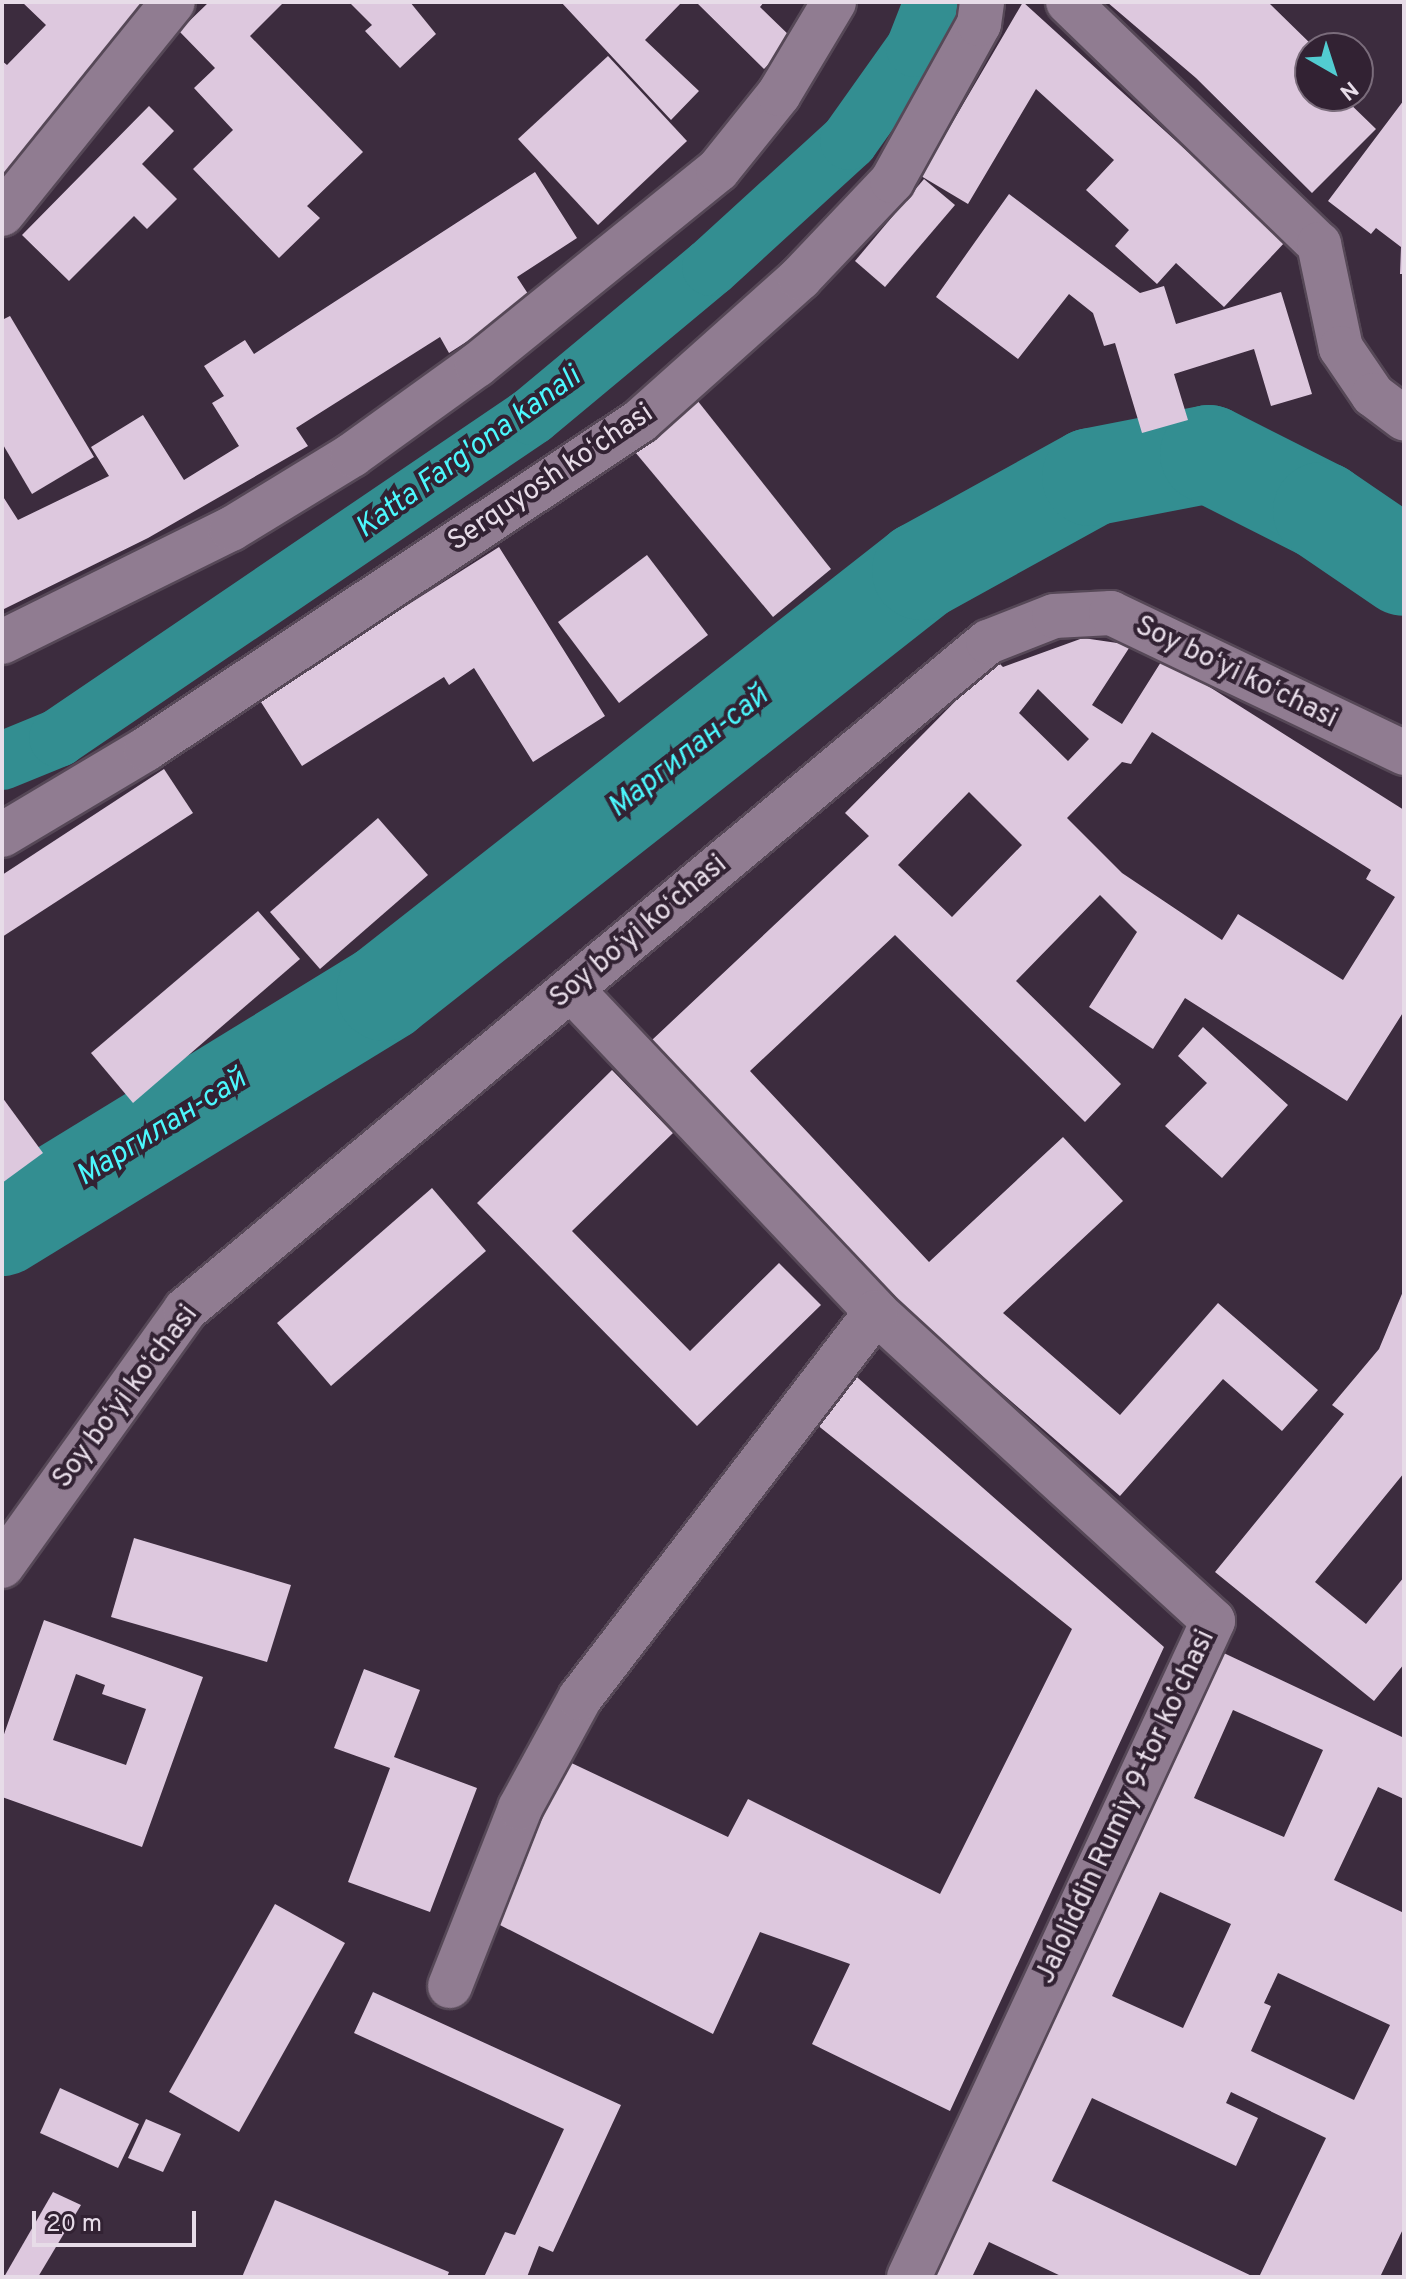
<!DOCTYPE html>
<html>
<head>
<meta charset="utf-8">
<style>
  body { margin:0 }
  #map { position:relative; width:1406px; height:2279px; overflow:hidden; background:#3c2c3e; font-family:Overpass,sans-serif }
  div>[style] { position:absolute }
  .canal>* { height:58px; margin:-29px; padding:0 29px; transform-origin:29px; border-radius:29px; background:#338e91 }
  .river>* { height:98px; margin:-49px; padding:0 49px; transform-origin:49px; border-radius:49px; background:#338e91 }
  .building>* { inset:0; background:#ddc8de }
  .roads { filter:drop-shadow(2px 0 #564857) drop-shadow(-2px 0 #564857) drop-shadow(0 2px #564857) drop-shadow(0 -2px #564857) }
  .minor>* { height:44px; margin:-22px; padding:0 22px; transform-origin:22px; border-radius:22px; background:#907c91 }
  span { translate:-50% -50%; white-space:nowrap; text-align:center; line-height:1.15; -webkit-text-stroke:8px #322233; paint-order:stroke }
  .street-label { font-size:28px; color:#e7dce8 }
  .water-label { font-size:30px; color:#4cf7fd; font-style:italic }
  .frame { position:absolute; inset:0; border:4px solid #e7dce8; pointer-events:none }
  .north { position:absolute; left:1294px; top:32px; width:80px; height:80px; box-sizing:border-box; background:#322233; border:2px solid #7a6c7b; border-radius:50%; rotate:141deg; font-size:22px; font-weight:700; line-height:32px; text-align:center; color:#e7dce8 }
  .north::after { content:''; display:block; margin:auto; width:28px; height:36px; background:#52ccd1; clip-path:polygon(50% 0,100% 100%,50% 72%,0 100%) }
  .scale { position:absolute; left:32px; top:2211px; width:164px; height:36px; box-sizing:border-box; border:4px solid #e7dce8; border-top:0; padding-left:10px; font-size:24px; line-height:28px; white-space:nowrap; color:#e7dce8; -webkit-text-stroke:6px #322233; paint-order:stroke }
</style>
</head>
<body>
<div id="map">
  <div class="canal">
    <div style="left:2px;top:761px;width:61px;rotate:-22.3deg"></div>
    <div style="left:58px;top:738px;width:573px;rotate:-34.19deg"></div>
    <div style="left:532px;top:416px;width:233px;rotate:-39.8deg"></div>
    <div style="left:711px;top:267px;width:187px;rotate:-42.4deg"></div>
    <div style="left:849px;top:141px;width:114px;rotate:-54.6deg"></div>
    <div style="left:915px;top:48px;width:49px;rotate:-68.6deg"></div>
  </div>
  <div class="river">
    <div style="left:2px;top:1227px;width:449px;rotate:-31.5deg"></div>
    <div style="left:385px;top:992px;width:682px;rotate:-38.15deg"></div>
    <div style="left:921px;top:571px;width:194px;rotate:-28.9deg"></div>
    <div style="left:1091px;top:477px;width:120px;rotate:-11deg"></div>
    <div style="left:1209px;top:454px;width:127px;rotate:26.8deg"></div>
    <div style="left:1322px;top:511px;width:99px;rotate:34.3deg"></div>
  </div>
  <div class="building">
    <div style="clip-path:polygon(22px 2px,157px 2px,2px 196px,2px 61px,7px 65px,46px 25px)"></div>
    <div style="clip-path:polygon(209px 2px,284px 2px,250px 36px,363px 152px,307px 206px,320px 218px,279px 258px,193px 169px,233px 130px,194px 88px,215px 68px,179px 31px)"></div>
    <div style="clip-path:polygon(349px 2px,410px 2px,436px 34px,400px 68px,365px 31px,372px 25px)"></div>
    <div style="clip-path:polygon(561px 2px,682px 2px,645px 40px,699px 91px,671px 120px)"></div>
    <div style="clip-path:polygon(696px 2px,764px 2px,760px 7px,793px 39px,764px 69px)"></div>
    <div style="clip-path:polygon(1023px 2px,1286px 241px,1224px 307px,1176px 263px,1157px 284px,1115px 246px,1129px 230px,1086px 190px,1114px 160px,1036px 89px,968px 204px,921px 176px)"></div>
    <div style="clip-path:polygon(1107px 2px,1268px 2px,1315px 48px,1310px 48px,1310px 96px,1342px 96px,1376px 129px,1312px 193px,1196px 78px)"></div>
    <div style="clip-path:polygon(608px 56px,687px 141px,598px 225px,518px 139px)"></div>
    <div style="clip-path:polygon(1404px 100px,1404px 274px,1400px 274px,1401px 247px,1376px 228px,1371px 234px,1328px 201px)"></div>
    <div style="clip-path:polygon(149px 106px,174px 131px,142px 164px,177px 199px,147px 229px,134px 216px,69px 281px,22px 235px)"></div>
    <div style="clip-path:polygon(535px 172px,577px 238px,517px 277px,532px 300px,449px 353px,440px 337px,296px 428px,308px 446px,148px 538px,2px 610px,2px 495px,18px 520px,109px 476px,91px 447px,143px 415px,184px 480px,239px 446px,212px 403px,224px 396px,204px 366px,245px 340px,254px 354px)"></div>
    <div style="clip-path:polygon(924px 179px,955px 205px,885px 287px,855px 261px)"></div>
    <div style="clip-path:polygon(1009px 194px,1140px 293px,1164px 286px,1176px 324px,1281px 292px,1312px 394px,1271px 406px,1254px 349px,1174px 374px,1188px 420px,1142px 433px,1115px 343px,1104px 346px,1093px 313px,1069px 294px,1018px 359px,936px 297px)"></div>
    <div style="clip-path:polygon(10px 316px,94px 457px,32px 494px,2px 443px,2px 320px)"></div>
    <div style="clip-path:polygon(697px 400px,831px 569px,773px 617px,635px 452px)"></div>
    <div style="clip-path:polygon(499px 547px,605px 716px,533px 762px,474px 668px,449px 685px,444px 677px,302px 766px,259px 699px)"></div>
    <div style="clip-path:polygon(647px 555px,708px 635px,619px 703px,558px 622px)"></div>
    <div style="clip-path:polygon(evenodd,1083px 638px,1131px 645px,1092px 705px,1122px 724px,1166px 654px,1189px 674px,1404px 810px,1404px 1011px,1347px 1101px,1185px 998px,1153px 1049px,1089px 1007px,1137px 932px,1100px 895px,1016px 981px,1121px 1084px,1085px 1122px,895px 935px,750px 1071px,929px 1262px,1063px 1137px,1123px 1201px,1003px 1313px,1120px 1415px,1218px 1303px,1318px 1390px,1282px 1431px,1223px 1379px,1120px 1496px,958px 1355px,954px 1360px,652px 1040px,869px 836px,845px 813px,996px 660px,1003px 667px,1083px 638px,1038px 689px,1089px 739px,1068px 761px,1019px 713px,1038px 689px,1083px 638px,1152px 732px,1371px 870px,1366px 879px,1395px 897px,1343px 980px,1238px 914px,1222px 940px,1122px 873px,1067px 818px,1122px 762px,1131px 764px,1152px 732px,1083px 638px,969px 792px,1022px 845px,952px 917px,898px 865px,969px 792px)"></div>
    <div style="clip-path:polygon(164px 769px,193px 813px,2px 937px,2px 875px)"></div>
    <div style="clip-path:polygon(378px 818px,428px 875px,320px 969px,270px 912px)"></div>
    <div style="clip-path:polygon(258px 911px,300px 959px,133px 1103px,91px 1053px)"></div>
    <div style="clip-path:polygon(1203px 1027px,1288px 1105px,1222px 1178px,1165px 1126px,1207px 1083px,1178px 1056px)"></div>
    <div style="clip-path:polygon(612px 1070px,673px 1133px,572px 1231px,690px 1351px,779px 1263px,821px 1305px,697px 1426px,477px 1203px)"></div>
    <div style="clip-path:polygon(2px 1097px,43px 1153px,2px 1183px)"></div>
    <div style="clip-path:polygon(432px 1188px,486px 1251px,331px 1386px,277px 1323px)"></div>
    <div style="clip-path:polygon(1404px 1289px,1404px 1473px,1315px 1582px,1366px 1624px,1404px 1577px,1404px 1664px,1374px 1701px,1215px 1572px,1344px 1414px,1332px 1405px,1379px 1349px)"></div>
    <div style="clip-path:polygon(850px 1371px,1164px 1647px,950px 2111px,812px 2044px,850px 1964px,760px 1932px,713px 2034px,498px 1924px,563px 1759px,728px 1837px,748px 1799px,940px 1894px,1072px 1629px,811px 1420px)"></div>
    <div style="clip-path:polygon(134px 1538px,291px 1585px,267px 1662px,111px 1617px)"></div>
    <div style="clip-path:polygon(evenodd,44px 1620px,203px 1677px,142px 1847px,2px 1797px,2px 1740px,44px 1620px,76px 1674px,105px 1685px,102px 1694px,146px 1709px,126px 1765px,53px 1740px,76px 1674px)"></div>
    <div style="clip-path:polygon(evenodd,1211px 1647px,1402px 1737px,1404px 1799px,1378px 1787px,1334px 1880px,1404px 1913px,1404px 2227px,1380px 2277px,1259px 2277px,1326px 2138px,1231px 2092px,1226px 2103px,1258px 2118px,1236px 2166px,1092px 2098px,1052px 2181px,1254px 2277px,1063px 2277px,989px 2242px,972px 2277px,915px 2277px,1211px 1647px,1233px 1710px,1323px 1750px,1284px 1837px,1194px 1798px,1233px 1710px,1211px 1647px,1160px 1892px,1231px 1924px,1183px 2028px,1112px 1996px,1160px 1892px,1211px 1647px,1278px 1973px,1390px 2025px,1354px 2100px,1251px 2051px,1271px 2006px,1264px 2003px,1278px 1973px)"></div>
    <div style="clip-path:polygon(364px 1669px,420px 1690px,394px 1757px,477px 1788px,430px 1912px,348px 1882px,390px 1768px,334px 1748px)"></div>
    <div style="clip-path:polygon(275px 1904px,345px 1943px,239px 2132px,169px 2092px)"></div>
    <div style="clip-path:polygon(373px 1992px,621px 2105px,553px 2252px,539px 2246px,527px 2277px,484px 2277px,505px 2232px,515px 2235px,564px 2129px,354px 2033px)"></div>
    <div style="clip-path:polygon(60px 2088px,139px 2124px,118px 2168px,40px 2133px)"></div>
    <div style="clip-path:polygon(146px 2119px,181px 2134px,163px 2172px,128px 2158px)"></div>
    <div style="clip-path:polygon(53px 2192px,81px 2205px,38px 2277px,4px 2277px)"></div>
    <div style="clip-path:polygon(275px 2200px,449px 2272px,447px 2277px,242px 2277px)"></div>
  </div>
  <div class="roads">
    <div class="minor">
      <div style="left:1068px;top:2px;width:349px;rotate:44deg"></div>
      <div style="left:1319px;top:244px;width:106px;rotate:78.1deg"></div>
      <div style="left:1341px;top:348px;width:57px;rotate:55.8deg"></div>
      <div style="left:1373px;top:395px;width:39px;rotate:37deg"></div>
      <div style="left:2px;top:214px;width:272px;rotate:-51.1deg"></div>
      <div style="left:2px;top:642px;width:255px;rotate:-26.3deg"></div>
      <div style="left:231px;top:529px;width:142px;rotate:-31.4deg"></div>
      <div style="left:352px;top:455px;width:154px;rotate:-35.8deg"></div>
      <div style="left:477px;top:365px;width:310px;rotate:-39deg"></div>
      <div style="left:718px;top:170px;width:97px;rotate:-51.2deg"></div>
      <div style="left:779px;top:94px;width:107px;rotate:-59.1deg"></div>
      <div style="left:2px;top:835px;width:168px;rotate:-30.8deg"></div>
      <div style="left:146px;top:749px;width:593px;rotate:-33.58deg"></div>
      <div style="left:640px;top:421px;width:215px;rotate:-41.8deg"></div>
      <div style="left:800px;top:278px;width:134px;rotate:-46.5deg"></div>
      <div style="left:892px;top:181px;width:179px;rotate:-61deg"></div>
      <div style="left:979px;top:24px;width:22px;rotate:-82deg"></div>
      <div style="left:572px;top:990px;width:443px;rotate:46.6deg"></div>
      <div style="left:876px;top:1312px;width:457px;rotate:42.5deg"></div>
      <div style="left:1213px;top:1621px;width:723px;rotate:114.86deg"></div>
      <div style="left:2px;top:1566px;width:315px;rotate:-54.4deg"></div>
      <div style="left:185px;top:1310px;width:1045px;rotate:-39.76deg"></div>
      <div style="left:988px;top:642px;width:71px;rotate:-21.5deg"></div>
      <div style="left:1054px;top:616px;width:57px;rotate:-3deg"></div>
      <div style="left:1111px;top:613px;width:325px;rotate:25.5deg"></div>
      <div style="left:450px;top:1986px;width:191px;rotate:-68.5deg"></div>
      <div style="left:520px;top:1808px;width:125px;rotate:-61.4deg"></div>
      <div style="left:580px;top:1698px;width:486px;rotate:-52.5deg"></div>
    </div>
  </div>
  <div class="street-label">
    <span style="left:551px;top:478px;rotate:-34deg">Serquyosh koʻchasi</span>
    <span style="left:1236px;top:673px;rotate:26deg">Soy boʻyi koʻchasi</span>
    <span style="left:639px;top:932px;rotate:-40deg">Soy boʻyi koʻchasi</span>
    <span style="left:126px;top:1397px;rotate:-53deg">Soy boʻyi koʻchasi</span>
    <span style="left:1126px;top:1807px;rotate:-65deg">Jaloliddin Rumiy 9-tor koʼchasi</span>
  </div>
  <div class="water-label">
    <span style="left:469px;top:454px;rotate:-36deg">Katta Farg'ona kanali</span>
    <span style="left:689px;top:753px;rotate:-38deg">Маргилан-сай</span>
    <span style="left:162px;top:1129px;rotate:-32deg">Маргилан-сай</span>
  </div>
  <div class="frame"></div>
  <div class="north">N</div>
  <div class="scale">20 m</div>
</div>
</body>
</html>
